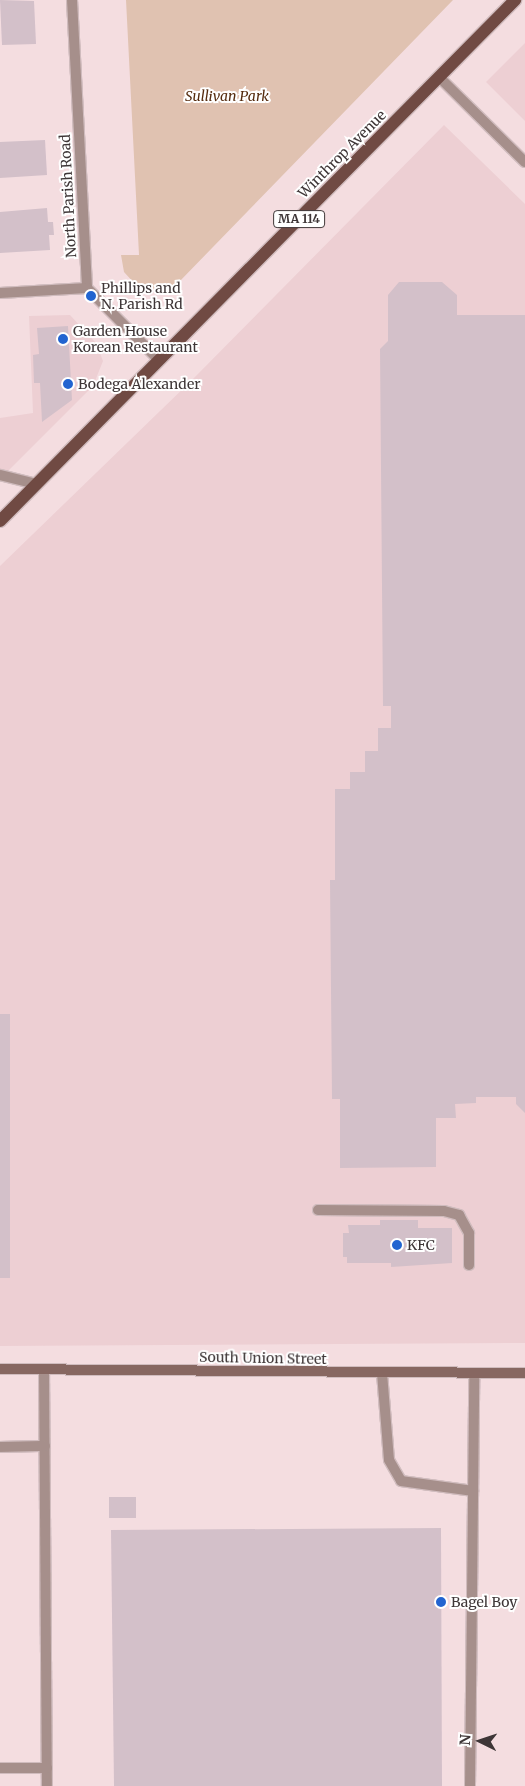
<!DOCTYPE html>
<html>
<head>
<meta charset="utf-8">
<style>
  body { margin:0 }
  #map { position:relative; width:525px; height:1786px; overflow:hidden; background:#f4dde0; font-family:Merriweather,serif }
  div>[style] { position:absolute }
  .built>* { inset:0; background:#edcfd3 }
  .green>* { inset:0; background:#e0c2b1 }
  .building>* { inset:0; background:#d3c0c9 }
  .roads { filter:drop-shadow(1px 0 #d0bcbe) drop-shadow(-1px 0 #d0bcbe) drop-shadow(0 1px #d0bcbe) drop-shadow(0 -1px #d0bcbe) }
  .service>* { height:10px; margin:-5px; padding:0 5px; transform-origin:5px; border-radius:5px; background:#a68f8b }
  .minor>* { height:10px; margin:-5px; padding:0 5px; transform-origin:5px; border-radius:5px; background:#a68f8b }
  .secondary>* { height:10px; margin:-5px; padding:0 5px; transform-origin:5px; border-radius:5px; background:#876761 }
  .primary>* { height:12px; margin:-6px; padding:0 6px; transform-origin:6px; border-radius:6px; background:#704a43 }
  .dots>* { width:14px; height:14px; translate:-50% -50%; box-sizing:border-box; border:2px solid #fff; border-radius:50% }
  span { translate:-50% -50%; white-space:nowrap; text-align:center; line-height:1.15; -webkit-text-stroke:4px #fff; paint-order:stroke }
  .shield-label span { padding:1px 4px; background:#fff; border:1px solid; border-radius:4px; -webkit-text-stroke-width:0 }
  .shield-label { font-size:12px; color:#3e3637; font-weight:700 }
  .park-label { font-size:14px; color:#552b0e; font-style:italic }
  .street-label { font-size:14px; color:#3e3637 }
  .poi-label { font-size:14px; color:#3e3637 }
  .left { translate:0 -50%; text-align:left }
  .north { position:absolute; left:455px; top:1716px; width:50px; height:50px; -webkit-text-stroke:4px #fff; paint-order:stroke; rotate:274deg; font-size:14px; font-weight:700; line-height:20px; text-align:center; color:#3e3637 }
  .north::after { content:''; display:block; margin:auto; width:18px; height:22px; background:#3e3637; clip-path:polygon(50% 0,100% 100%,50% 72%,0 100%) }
</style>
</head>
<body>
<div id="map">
  <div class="built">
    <div style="clip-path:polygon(525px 43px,525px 121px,486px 82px)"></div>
    <div style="clip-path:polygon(444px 125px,525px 204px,525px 1343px,0 1346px,0 566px,192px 380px)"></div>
    <div style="clip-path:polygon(70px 315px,96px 343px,103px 361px,93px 386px,0 479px,0 418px,33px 413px,29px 316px)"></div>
  </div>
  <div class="green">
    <div style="clip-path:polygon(126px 0,453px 0,179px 282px,169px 288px,156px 289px,135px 284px,124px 272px,121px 255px,139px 255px)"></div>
  </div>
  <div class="building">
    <div style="clip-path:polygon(0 0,34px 1px,36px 44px,2px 45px)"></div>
    <div style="clip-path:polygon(45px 140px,47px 175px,0 178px,0 142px)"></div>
    <div style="clip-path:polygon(47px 208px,48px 222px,53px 222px,54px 235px,49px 235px,50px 250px,0 253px,0 212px)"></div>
    <div style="clip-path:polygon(399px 282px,442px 282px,457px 295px,457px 315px,525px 315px,525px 1113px,516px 1104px,516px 1097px,476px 1097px,476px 1103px,455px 1104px,456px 1118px,436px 1118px,436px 1167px,340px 1168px,340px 1099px,332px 1099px,330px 880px,335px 880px,335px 789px,350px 789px,350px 772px,365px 772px,365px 751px,378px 751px,378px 728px,391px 728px,391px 706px,383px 706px,380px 349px,388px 341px,388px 295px)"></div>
    <div style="clip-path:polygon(68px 326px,72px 400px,42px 422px,40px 383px,34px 383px,33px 355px,39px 354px,37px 328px)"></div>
    <div style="clip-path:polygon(0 1014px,10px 1014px,10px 1278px,0 1278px)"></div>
    <div style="clip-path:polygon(380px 1220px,418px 1220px,418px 1228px,452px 1228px,452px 1263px,391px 1267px,391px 1263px,347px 1263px,347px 1257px,343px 1257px,343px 1233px,349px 1233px,348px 1225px,380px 1225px)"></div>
    <div style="clip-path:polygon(109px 1497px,136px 1497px,136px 1518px,109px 1518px)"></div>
    <div style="clip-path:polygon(441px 1528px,442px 1786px,114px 1786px,111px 1530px)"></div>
  </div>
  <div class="roads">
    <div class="service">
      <div style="left:0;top:475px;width:38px;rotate:14deg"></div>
      <div style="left:318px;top:1210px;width:126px;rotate:0.5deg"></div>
      <div style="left:444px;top:1211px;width:16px;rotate:15deg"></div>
      <div style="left:459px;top:1215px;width:21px;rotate:61deg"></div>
      <div style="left:469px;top:1233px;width:32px;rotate:90deg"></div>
      <div style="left:44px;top:1370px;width:416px;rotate:89.6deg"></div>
      <div style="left:382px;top:1373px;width:87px;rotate:85.4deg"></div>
      <div style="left:389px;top:1460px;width:24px;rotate:60deg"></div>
      <div style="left:401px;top:1481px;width:73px;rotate:7.9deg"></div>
      <div style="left:0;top:1447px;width:45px;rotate:-1.3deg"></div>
      <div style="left:0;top:1768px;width:47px"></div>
      <div style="left:470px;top:1786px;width:413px;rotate:-89.4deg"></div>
    </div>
    <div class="minor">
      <div style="left:72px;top:0;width:288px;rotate:87deg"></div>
      <div style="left:87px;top:288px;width:102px;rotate:45deg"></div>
      <div style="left:439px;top:77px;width:121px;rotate:44.7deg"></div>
      <div style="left:0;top:293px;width:87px;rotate:-3.3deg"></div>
    </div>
    <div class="secondary">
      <div style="left:0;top:1369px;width:525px;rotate:0.44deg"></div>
    </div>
    <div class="primary">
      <div style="left:0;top:521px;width:733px;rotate:-45.33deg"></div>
    </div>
  </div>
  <div class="dots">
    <div style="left:91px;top:296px;background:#2264d0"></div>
    <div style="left:63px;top:339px;background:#2264d0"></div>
    <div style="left:68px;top:384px;background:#2264d0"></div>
    <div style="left:397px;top:1245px;background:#2264d0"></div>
    <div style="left:441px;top:1602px;background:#2264d0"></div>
  </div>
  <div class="shield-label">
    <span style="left:299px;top:219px">MA 114</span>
  </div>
  <div class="park-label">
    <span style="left:227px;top:96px">Sullivan Park</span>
  </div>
  <div class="street-label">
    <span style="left:342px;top:154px;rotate:-45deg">Winthrop Avenue</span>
    <span style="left:68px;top:196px;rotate:-93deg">North Parish Road</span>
    <span style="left:263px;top:1358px;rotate:1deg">South Union Street</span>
  </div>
  <div class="poi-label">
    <span class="left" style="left:101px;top:296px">Phillips and<br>N. Parish Rd</span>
    <span class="left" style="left:73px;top:339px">Garden House<br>Korean Restaurant</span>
    <span class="left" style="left:78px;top:384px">Bodega Alexander</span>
    <span class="left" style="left:407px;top:1245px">KFC</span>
    <span class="left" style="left:451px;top:1602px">Bagel Boy</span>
  </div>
  <div class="north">N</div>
</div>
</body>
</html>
